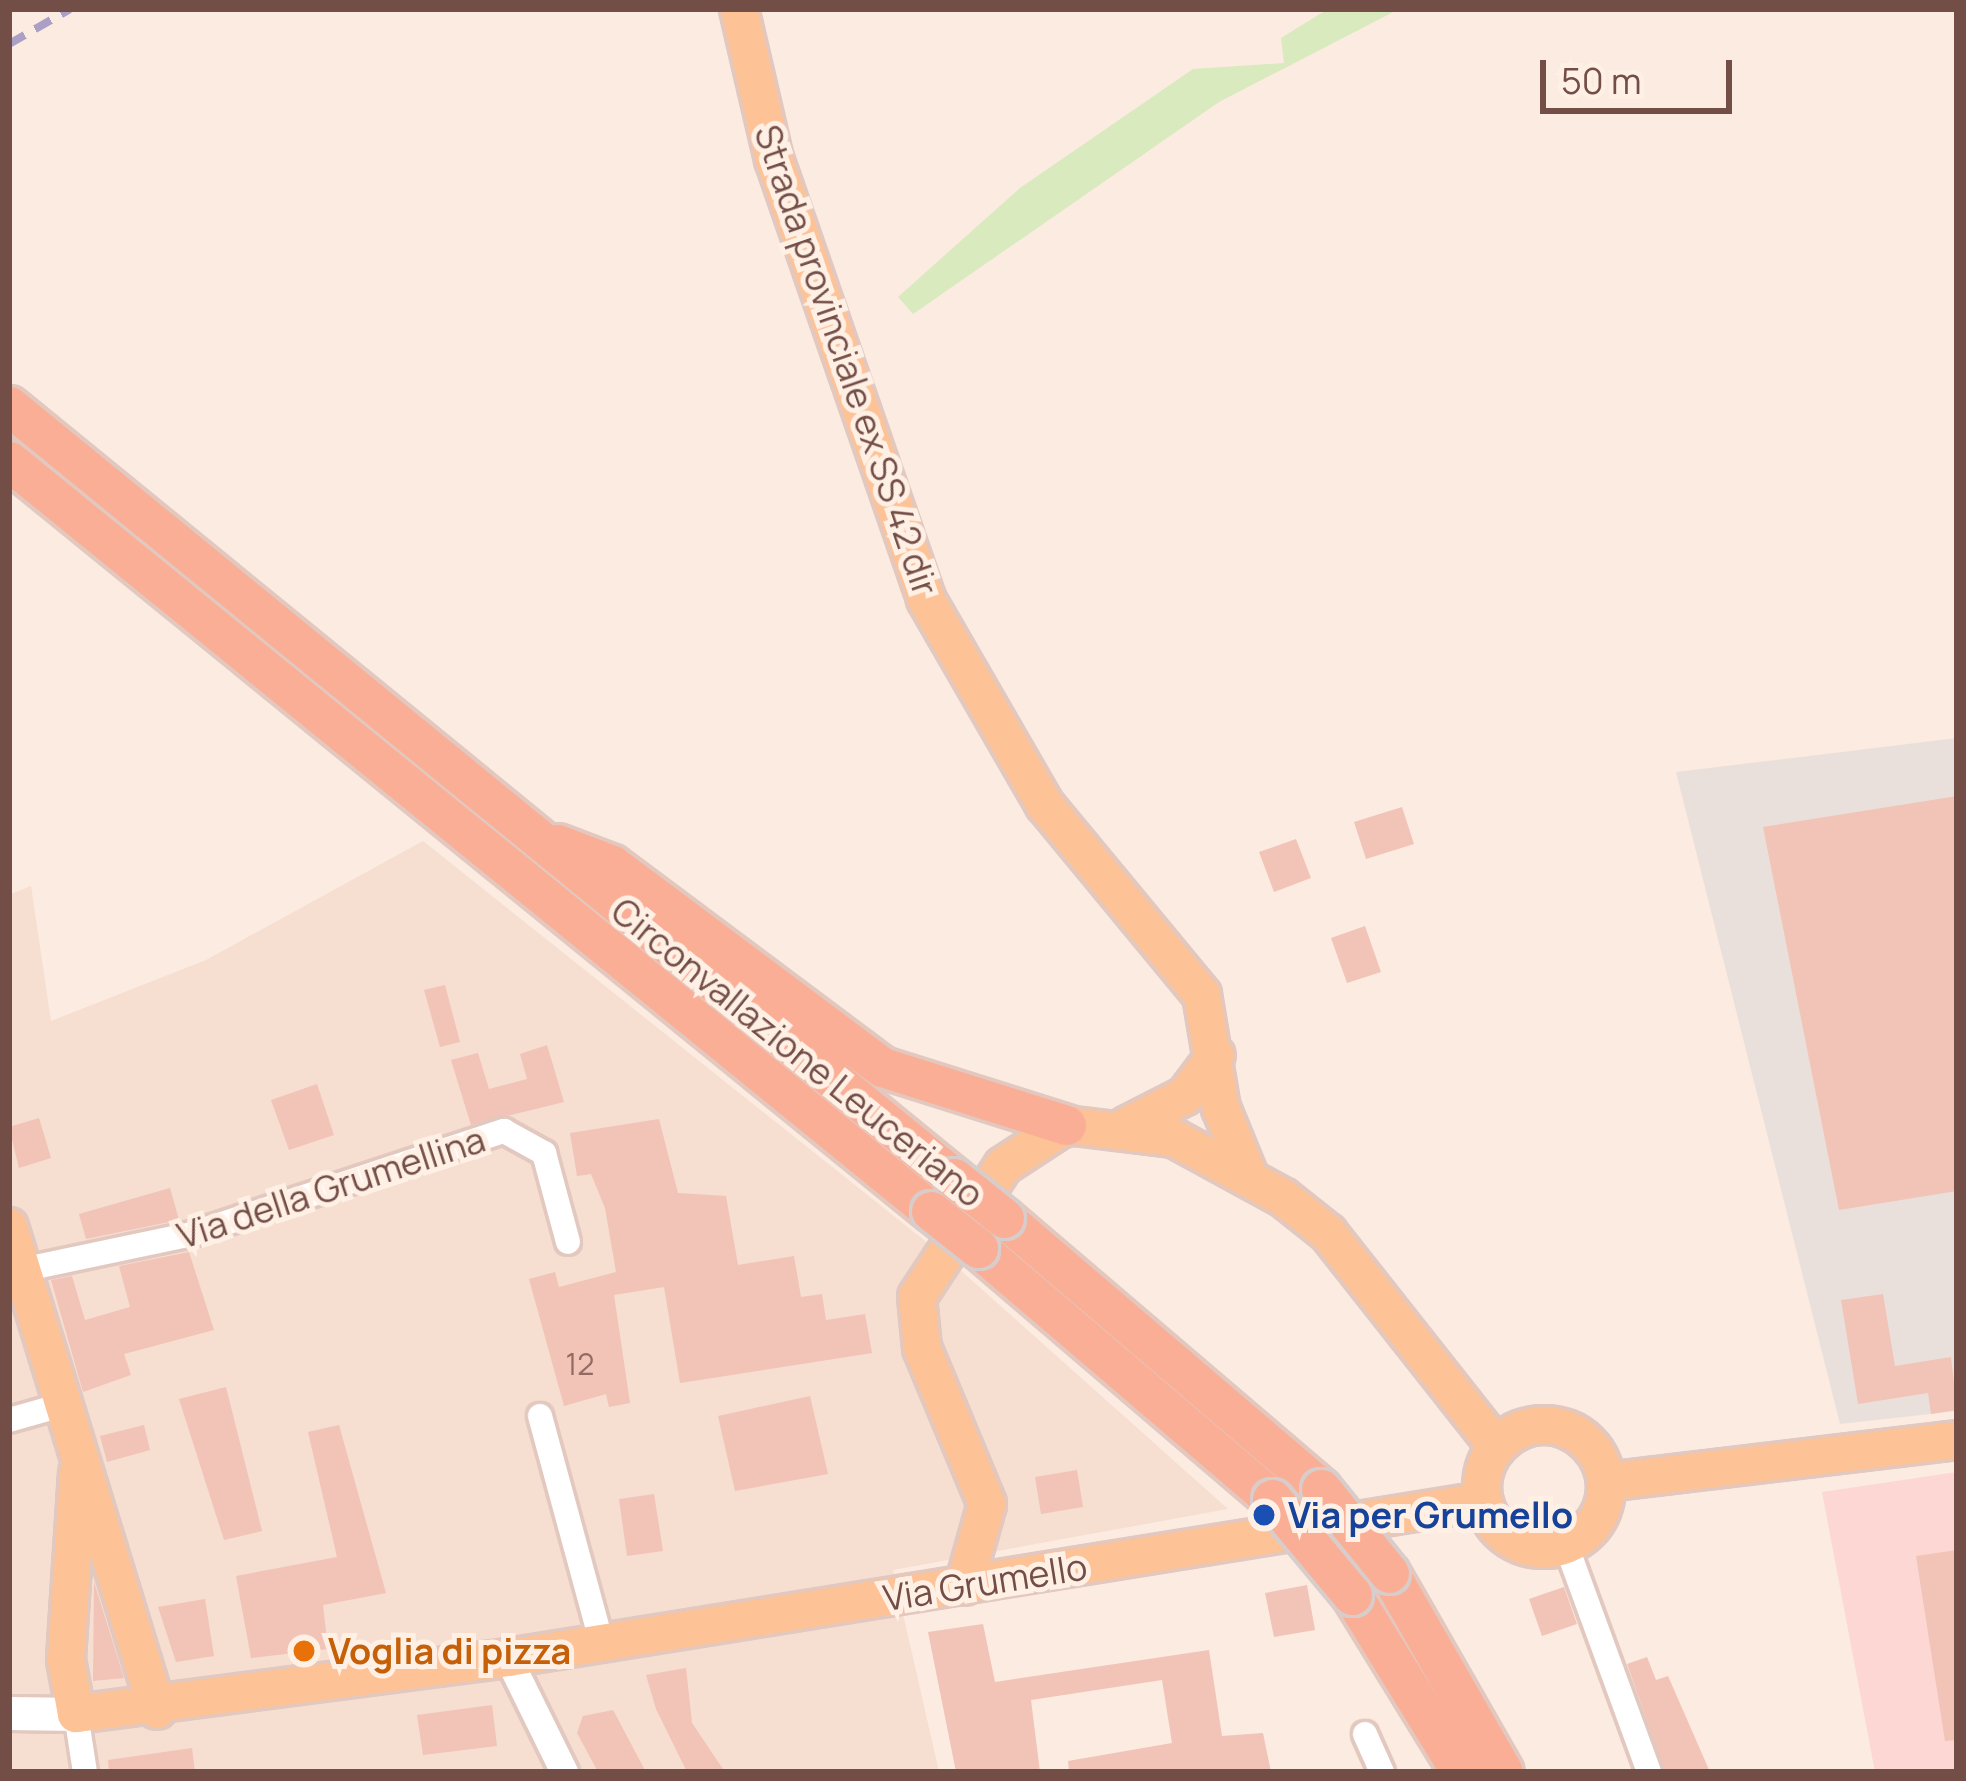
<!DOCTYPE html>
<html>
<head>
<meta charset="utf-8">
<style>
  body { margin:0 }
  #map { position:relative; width:1966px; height:1781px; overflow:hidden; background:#fcebe0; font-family:Manrope,sans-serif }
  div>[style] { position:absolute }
  .residential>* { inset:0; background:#f6ded1 }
  .commercial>* { inset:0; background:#fdd7d3 }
  .industrial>* { inset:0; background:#eae0db }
  .green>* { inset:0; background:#d8eabe }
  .building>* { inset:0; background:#f2c3b7 }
  .roads { filter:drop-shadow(3px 0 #e2c8bf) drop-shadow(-3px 0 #e2c8bf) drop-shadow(0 3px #e2c8bf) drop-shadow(0 -3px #e2c8bf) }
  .minor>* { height:24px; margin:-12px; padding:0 12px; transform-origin:12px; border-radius:12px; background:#fff }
  .tertiary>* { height:27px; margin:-13.5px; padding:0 13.5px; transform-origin:13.5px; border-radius:13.5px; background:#fff }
  .secondary>* { height:33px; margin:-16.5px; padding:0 16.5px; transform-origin:16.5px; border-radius:16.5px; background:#fff }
  .primary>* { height:36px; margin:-18px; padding:0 18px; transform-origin:18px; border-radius:18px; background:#fdc296 }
  .primary>.ring { margin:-18px; padding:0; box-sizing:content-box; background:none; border:36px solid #fdc296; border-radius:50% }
  .trunk>* { height:39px; margin:-19.5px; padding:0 19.5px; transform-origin:19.5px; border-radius:19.5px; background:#faae96 }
  .rail>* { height:8px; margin-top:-4px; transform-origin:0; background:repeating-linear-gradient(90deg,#ac9fc5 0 18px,transparent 0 30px) }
  .bridges { filter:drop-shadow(3px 0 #d8cdcb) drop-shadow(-3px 0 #d8cdcb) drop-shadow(0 3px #d8cdcb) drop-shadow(0 -3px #d8cdcb) }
  .trunk-bridge>* { height:39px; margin:-19.5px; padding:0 19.5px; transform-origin:19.5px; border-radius:19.5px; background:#faae96 }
  .dots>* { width:33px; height:33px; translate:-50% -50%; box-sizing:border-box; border:6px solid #fff0e6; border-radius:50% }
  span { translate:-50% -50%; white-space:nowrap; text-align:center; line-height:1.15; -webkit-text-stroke:10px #fff0e6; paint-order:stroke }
  .number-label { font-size:30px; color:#936b63 }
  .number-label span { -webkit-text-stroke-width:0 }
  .street-label { font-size:36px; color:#734e47 }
  .transit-label { font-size:36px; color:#164399; font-weight:700 }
  .left { translate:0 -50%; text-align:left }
  .food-label { font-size:36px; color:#c56008; font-weight:700 }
  .frame { position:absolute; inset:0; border:12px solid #734e47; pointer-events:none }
  .scale { position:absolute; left:1540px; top:60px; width:192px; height:54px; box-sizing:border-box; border:6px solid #734e47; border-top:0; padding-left:15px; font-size:36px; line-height:42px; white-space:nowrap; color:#734e47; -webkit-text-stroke:9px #fff0e6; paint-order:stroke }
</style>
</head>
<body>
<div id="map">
  <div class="residential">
    <div style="clip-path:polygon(423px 841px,949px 1260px,1228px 1509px,893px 1570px,939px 1772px,9px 1772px,9px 895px,31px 886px,51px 1021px,206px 960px)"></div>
  </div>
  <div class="commercial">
    <div style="clip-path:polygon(1957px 1472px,1957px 1772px,1875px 1772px,1822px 1492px)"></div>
  </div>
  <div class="industrial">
    <div style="clip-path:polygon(1957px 738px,1957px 1411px,1840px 1424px,1676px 772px)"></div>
  </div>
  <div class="green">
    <div style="clip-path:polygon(1328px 9px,1399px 9px,1219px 102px,913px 314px,898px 297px,1020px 188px,1193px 69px,1284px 63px,1281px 38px)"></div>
  </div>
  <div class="building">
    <div style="clip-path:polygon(1957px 796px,1957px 1191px,1839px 1210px,1763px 827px)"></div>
    <div style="clip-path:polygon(1402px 807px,1414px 844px,1366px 859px,1354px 822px)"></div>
    <div style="clip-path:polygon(1296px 839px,1311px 878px,1274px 892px,1259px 852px)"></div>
    <div style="clip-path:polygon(1365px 926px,1381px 972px,1347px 983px,1331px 938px)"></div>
    <div style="clip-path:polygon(445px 985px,460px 1042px,440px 1047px,424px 990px)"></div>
    <div style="clip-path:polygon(547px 1045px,564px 1102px,471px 1125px,451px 1060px,478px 1053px,489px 1089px,527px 1079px,520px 1054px)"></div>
    <div style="clip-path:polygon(317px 1084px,334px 1135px,289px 1150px,271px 1100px)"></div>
    <div style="clip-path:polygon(39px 1118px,51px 1158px,19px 1168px,9px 1127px)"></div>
    <div style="clip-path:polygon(659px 1119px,678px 1193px,726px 1196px,738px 1265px,794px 1256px,801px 1297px,822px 1294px,826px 1320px,865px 1314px,872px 1353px,680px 1383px,664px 1287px,614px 1295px,630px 1403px,609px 1407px,606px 1394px,564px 1406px,529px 1279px,555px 1272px,559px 1287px,616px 1272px,605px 1208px,591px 1174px,577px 1176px,570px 1133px)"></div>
    <div style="clip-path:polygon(170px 1188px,179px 1220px,86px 1239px,79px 1214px)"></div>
    <div style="clip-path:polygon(189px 1252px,214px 1330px,124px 1354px,131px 1375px,83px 1392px,51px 1280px,72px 1276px,85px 1320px,130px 1307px,119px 1266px)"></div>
    <div style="clip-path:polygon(1883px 1294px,1895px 1366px,1951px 1357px,1957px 1410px,1931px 1414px,1928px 1393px,1858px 1404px,1841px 1300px)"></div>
    <div style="clip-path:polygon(226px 1387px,262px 1531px,224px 1540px,179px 1399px)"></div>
    <div style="clip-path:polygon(810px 1396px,828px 1474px,735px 1491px,718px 1416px)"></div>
    <div style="clip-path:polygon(144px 1425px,150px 1450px,107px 1462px,100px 1436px)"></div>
    <div style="clip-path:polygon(339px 1425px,386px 1593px,323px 1605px,328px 1649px,251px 1658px,236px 1576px,337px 1557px,308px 1432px)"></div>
    <div style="clip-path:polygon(1077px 1470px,1083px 1507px,1041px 1514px,1035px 1477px)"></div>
    <div style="clip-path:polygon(654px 1494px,663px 1551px,627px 1556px,619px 1499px)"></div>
    <div style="clip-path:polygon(1957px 1550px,1957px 1740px,1945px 1741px,1916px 1556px)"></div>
    <div style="clip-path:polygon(94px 1582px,124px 1678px,93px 1681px)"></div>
    <div style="clip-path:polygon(1307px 1585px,1315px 1630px,1274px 1637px,1265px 1593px)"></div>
    <div style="clip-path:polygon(1564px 1587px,1577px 1624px,1542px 1636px,1529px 1599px)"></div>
    <div style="clip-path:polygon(205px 1599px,214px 1656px,176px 1662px,158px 1607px)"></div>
    <div style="clip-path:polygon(983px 1624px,995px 1682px,1209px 1650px,1222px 1736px,1263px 1733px,1271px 1772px,1069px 1772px,1068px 1761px,1172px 1743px,1162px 1680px,1031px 1700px,1040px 1772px,956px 1772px,928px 1632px)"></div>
    <div style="clip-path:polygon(1647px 1657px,1656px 1680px,1668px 1676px,1710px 1772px,1665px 1772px,1627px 1664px)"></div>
    <div style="clip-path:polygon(686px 1668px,692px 1723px,725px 1772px,687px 1772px,656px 1709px,646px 1675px)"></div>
    <div style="clip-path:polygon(492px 1705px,497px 1746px,423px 1755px,417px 1715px)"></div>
    <div style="clip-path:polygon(613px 1710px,646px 1772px,598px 1772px,577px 1733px,583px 1716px)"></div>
    <div style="clip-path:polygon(192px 1748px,195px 1772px,109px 1772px,108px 1760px)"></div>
  </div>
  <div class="roads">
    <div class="minor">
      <div style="left:21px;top:1270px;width:175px;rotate:-11.9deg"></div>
      <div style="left:192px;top:1234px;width:329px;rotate:-18.3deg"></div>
      <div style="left:504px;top:1131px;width:46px;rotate:28.8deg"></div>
      <div style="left:544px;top:1153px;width:92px;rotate:74.9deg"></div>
      <div style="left:540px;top:1416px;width:233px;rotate:74.8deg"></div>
      <div style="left:9px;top:1420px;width:55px;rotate:-15.8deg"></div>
      <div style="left:1566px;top:1545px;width:242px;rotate:69.9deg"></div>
      <div style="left:76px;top:1714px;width:59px;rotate:81.2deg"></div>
      <div style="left:1365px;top:1734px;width:42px;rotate:65.9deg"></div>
    </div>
    <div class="tertiary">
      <div style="left:508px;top:1658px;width:127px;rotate:63.8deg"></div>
    </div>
    <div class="secondary">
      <div style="left:9px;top:1713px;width:67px;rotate:0.9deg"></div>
    </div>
    <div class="primary">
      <div style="left:739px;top:9px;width:154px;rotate:76.9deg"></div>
      <div style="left:774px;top:159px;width:466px;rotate:70.9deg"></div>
      <div style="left:926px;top:599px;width:238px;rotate:60deg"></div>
      <div style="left:1045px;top:805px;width:246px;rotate:50.4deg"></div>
      <div style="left:1202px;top:995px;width:115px;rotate:80.5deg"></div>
      <div style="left:1221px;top:1108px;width:71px;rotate:67.8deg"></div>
      <div style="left:1126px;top:1126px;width:66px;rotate:-27deg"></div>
      <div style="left:1185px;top:1096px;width:51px;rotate:-52.9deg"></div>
      <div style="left:9px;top:1227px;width:505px;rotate:72.96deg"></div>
      <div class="ring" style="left:1482px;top:1425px;width:88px;height:88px"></div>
      <div style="left:78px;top:1473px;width:187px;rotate:93.7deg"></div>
      <div style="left:66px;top:1660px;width:55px;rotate:79.5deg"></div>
      <div style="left:76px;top:1714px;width:436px;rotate:-7.4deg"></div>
      <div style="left:508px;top:1658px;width:988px;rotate:-9.15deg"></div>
      <div style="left:1606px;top:1482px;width:354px;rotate:-6.8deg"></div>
      <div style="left:964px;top:1586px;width:85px;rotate:-74.3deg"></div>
      <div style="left:987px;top:1504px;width:169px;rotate:-112.6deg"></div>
      <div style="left:922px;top:1348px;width:51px;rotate:-95.6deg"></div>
      <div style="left:917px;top:1297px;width:157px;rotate:-56.7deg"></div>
      <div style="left:1003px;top:1166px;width:75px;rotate:-33.1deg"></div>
      <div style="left:1066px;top:1125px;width:109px;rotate:6.9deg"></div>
      <div style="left:1174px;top:1138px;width:125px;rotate:28.6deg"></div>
      <div style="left:1284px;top:1198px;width:56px;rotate:38.5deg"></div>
      <div style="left:1328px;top:1233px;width:271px;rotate:51.7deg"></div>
    </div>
    <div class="trunk">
      <div style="left:9px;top:406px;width:1220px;rotate:39.25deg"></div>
      <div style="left:9px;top:461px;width:1189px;rotate:39.13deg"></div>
      <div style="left:557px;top:844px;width:59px;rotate:20.9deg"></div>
      <div style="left:612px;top:865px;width:337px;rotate:36.8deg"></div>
      <div style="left:882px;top:1067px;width:193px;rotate:17.5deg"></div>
      <div style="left:1004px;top:1218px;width:417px;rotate:40.5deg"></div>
      <div style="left:978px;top:1248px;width:387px;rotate:40.5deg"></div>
      <div style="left:1389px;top:1573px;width:229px;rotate:60.2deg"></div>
      <div style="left:1352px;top:1595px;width:208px;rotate:58.4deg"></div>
    </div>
  </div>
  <div class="rail">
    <div style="left:9px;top:44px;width:70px;rotate:-29.8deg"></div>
  </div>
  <div class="bridges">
    <div class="trunk-bridge">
      <div style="left:954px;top:1178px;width:64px;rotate:38.7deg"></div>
      <div style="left:931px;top:1211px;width:60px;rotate:38.2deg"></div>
      <div style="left:1321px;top:1489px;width:108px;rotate:51deg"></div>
      <div style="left:1272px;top:1499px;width:125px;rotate:50.2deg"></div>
    </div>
  </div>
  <div class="dots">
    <div style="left:1264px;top:1515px;background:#1a4fb4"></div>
    <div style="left:304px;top:1651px;background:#e8710a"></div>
  </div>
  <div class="number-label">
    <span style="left:580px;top:1364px">12</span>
  </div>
  <div class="street-label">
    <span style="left:847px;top:360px;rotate:71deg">Strada provinciale ex SS 42 dir</span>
    <span style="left:798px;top:1052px;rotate:39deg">Circonvallazione Leuceriano</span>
    <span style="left:331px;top:1187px;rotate:-18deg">Via della Grumellina</span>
    <span style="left:985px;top:1582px;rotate:-9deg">Via Grumello</span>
  </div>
  <div class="transit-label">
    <span class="left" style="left:1288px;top:1515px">Via per Grumello</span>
  </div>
  <div class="food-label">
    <span class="left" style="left:328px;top:1651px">Voglia di pizza</span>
  </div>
  <div class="frame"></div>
  <div class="scale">50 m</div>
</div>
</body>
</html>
